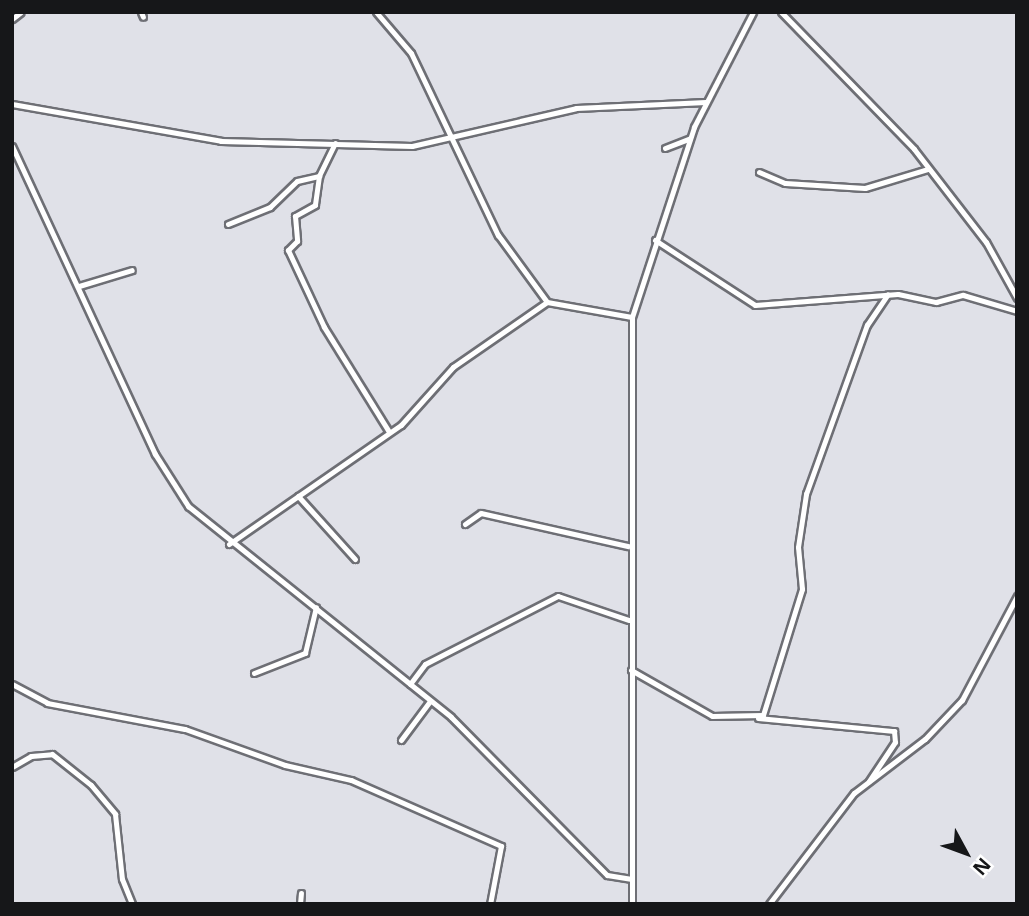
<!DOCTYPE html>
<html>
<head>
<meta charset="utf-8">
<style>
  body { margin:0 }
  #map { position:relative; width:1029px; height:916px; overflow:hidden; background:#e0e1e8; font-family:"Noto Sans",sans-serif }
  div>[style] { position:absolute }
  .roads { filter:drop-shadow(2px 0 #6e6f75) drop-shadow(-2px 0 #6e6f75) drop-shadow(0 2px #6e6f75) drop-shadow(0 -2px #6e6f75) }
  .minor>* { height:5px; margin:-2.5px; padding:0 2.5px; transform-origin:2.5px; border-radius:2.5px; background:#fff }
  span { translate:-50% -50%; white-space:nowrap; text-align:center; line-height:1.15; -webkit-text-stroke:6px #fff; paint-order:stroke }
  .frame { position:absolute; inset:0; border:14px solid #161719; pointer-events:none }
  .north { position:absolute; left:931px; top:818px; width:70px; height:70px; -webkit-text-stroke:5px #fff; paint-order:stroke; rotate:131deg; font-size:19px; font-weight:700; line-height:28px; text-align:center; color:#161719 }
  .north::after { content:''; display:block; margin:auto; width:24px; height:32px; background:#161719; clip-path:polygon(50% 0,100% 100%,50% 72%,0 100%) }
</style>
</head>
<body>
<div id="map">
  <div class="roads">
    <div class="minor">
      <div style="left:141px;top:12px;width:5px;rotate:68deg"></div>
      <div style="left:376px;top:12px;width:54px;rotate:49.5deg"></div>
      <div style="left:411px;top:53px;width:202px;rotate:64.5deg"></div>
      <div style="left:498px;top:235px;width:83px;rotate:53.8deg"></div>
      <div style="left:547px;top:302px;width:86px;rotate:10deg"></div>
      <div style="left:781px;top:12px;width:191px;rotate:45.8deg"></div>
      <div style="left:914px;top:149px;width:118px;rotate:52.3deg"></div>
      <div style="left:986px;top:242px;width:64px;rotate:61deg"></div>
      <div style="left:12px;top:19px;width:11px;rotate:-38deg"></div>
      <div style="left:12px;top:104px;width:212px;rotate:10deg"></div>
      <div style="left:221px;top:141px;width:191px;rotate:1.5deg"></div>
      <div style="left:412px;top:146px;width:168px;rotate:-13deg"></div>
      <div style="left:576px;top:108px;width:130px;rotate:-2.6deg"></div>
      <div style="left:335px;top:143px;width:37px;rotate:116deg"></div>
      <div style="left:319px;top:176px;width:29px;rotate:98deg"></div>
      <div style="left:315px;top:205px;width:23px;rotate:151deg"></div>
      <div style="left:295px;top:216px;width:25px;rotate:85deg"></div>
      <div style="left:297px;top:241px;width:13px;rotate:135deg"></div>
      <div style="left:288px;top:250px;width:85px;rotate:64.9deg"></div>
      <div style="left:324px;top:327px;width:123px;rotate:58.2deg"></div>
      <div style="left:12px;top:146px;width:340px;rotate:65.1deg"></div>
      <div style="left:155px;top:454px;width:62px;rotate:57.6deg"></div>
      <div style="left:188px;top:506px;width:337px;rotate:38.7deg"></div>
      <div style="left:451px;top:717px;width:222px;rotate:45.4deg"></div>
      <div style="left:607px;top:875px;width:25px;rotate:9deg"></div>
      <div style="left:665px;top:148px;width:26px;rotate:-21deg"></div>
      <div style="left:759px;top:172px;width:28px;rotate:23deg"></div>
      <div style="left:785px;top:183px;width:80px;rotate:3.6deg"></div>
      <div style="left:865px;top:188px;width:66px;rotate:-16.8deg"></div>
      <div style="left:228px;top:224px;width:45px;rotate:-22deg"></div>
      <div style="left:270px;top:207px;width:37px;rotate:-44deg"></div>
      <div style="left:297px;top:181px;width:23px;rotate:-13deg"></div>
      <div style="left:655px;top:240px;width:119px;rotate:33deg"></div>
      <div style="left:755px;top:305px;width:143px;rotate:-4.4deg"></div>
      <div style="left:898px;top:294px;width:39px;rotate:12deg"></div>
      <div style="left:936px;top:302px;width:28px;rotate:-15deg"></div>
      <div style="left:963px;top:295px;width:56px;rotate:16.5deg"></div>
      <div style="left:79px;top:286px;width:55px;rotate:-16.8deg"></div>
      <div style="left:298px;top:496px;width:85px;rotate:47.9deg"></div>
      <div style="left:465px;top:524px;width:19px;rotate:-35deg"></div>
      <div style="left:481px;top:513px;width:151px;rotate:12.7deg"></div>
      <div style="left:229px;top:544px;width:209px;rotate:-34.7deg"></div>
      <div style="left:401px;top:425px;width:78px;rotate:-48.1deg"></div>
      <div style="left:453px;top:367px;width:114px;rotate:-34.7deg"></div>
      <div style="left:631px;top:670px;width:93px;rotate:29.6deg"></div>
      <div style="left:712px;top:716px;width:51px;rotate:-1.1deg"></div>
      <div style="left:763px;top:715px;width:132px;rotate:-72.8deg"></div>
      <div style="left:802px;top:589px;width:42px;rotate:-95.4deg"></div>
      <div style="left:798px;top:547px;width:54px;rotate:-81.4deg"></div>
      <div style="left:806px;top:494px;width:180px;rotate:-70.2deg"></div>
      <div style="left:867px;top:325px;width:37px;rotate:-56deg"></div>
      <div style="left:254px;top:673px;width:55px;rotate:-21.4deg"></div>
      <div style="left:305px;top:653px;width:47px;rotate:-76.6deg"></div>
      <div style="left:12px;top:684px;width:40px;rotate:28deg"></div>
      <div style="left:47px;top:703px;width:140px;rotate:10.7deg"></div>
      <div style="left:185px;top:729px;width:106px;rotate:19.8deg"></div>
      <div style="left:285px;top:765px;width:68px;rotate:12.8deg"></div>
      <div style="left:351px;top:780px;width:164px;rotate:23.7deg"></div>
      <div style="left:501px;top:846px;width:59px;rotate:100.7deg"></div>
      <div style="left:410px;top:684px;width:25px;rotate:-53deg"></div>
      <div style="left:425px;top:664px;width:149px;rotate:-27.1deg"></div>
      <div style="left:558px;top:596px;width:75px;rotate:18.7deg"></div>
      <div style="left:758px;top:718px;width:137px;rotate:5.5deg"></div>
      <div style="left:894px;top:731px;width:11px;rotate:85deg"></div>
      <div style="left:895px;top:742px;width:47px;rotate:123.7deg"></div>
      <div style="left:401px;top:740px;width:49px;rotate:-53.4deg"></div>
      <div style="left:12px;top:767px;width:22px;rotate:-30deg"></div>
      <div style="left:31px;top:756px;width:21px;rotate:-5deg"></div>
      <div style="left:52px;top:754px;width:50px;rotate:38.5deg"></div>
      <div style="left:91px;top:785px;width:38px;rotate:50deg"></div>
      <div style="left:115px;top:814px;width:65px;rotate:83.9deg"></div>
      <div style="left:122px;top:879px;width:27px;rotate:68deg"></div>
      <div style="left:300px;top:904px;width:11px;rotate:-85deg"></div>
      <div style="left:632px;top:904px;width:587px;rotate:-90deg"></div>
      <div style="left:632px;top:317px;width:200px;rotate:-71.9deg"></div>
      <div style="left:694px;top:127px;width:129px;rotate:-62.8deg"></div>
      <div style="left:769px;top:904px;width:140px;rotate:-52.6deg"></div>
      <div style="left:854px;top:793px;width:89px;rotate:-37.3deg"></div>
      <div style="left:925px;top:739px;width:54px;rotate:-46.5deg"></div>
      <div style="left:962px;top:700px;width:118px;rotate:-62.1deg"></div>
    </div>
  </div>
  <div class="frame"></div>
  <div class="north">N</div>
</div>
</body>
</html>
